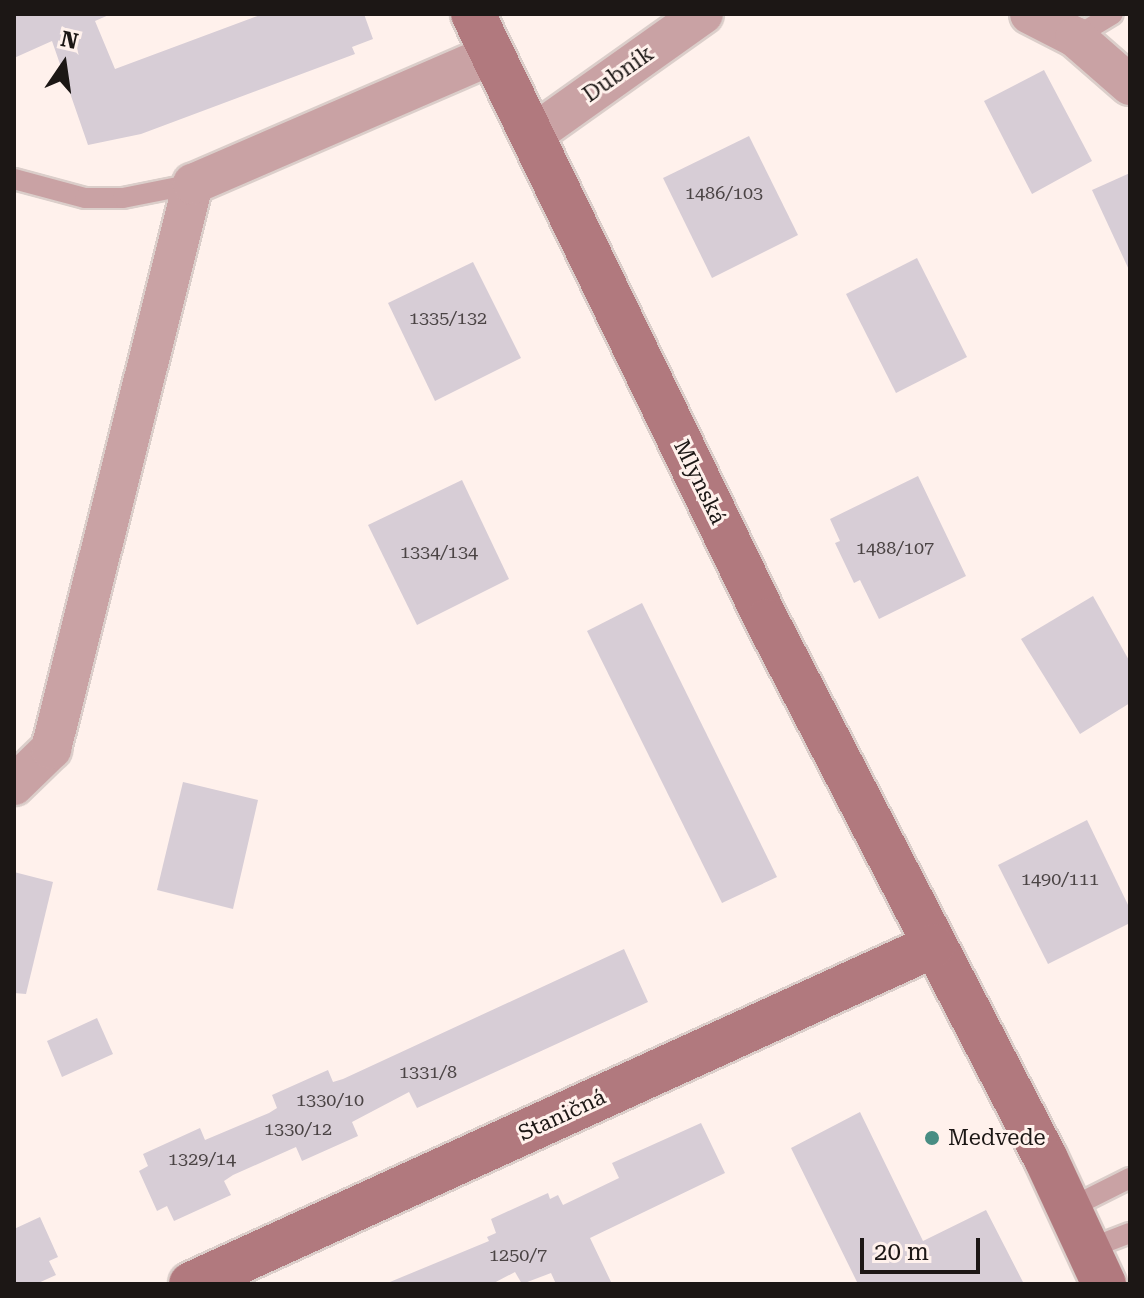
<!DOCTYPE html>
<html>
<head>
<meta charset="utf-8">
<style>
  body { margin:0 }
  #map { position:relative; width:1144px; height:1298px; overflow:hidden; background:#fff1ec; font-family:"Roboto Serif",serif }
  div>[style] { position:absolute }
  .building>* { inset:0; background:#d7cdd6 }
  .roads { filter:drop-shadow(2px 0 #dbceca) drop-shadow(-2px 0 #dbceca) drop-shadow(0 2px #dbceca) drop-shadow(0 -2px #dbceca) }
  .lane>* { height:20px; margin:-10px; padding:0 10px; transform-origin:10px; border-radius:10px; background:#c9a2a4 }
  .street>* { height:40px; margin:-20px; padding:0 20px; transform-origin:20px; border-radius:20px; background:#c9a2a4 }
  .secondary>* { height:44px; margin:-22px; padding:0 22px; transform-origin:22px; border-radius:22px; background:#b1797e }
  .dots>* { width:22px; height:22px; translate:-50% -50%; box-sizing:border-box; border:4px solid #fff1ec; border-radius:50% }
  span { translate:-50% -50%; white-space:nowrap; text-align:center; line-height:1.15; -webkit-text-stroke:6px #fff1ec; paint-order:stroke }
  .number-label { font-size:18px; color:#4b4445 }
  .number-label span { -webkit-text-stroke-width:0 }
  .street-label { font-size:22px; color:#1c1715 }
  .poi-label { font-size:22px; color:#1c1715 }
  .left { translate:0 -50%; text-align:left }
  .frame { position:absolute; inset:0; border:16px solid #1c1715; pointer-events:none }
  .north { position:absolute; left:24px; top:24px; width:80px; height:80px; -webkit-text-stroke:6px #fff1ec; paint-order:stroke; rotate:13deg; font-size:22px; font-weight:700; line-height:32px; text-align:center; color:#1c1715 }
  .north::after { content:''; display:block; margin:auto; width:28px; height:36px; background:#1c1715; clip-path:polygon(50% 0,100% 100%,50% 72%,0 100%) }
  .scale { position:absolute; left:860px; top:1238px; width:120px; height:36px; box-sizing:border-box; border:4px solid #1c1715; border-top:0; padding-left:10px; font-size:24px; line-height:28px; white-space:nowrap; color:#1c1715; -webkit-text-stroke:6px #fff1ec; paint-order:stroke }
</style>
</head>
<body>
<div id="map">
  <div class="building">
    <div style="clip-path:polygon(14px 14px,111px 14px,95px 21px,115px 69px,263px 14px,364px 14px,373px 39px,352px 47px,355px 54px,141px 134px,88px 145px,52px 41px,14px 58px)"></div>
    <div style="clip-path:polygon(1044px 70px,1092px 161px,1032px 194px,984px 101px)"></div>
    <div style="clip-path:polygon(749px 136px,798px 235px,712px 278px,663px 178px)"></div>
    <div style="clip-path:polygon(1130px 173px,1130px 272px,1092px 190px)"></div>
    <div style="clip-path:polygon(917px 258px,967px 357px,896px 393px,846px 294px)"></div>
    <div style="clip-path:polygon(473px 262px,521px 358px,435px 401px,388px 303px)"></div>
    <div style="clip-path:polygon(918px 476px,966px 576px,879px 619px,860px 580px,854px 583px,835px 543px,840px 541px,830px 519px)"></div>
    <div style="clip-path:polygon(462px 480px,509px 579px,417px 625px,368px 525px)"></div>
    <div style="clip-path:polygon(1093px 596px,1130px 662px,1130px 703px,1080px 734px,1021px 639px)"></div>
    <div style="clip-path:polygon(642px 603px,777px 877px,722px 903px,587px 631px)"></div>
    <div style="clip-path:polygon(183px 782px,258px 800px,233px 909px,157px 890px)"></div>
    <div style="clip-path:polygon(1087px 820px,1130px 909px,1130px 923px,1048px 964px,998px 865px)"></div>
    <div style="clip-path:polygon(14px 872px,53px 882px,26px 994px,14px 993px)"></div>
    <div style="clip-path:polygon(624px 949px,648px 1002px,417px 1108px,409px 1092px,352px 1122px,358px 1136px,302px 1161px,296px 1147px,233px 1175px,224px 1181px,231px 1195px,174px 1221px,167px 1206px,157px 1211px,139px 1171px,148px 1166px,143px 1154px,200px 1128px,205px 1140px,269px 1113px,277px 1108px,272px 1095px,328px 1070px,333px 1082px,343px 1079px)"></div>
    <div style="clip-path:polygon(97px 1018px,113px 1054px,62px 1077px,47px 1041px)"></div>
    <div style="clip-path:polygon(860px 1112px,923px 1241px,986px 1210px,1024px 1284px,858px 1284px,791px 1148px)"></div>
    <div style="clip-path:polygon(701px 1123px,725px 1173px,590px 1238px,612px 1284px,556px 1284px,551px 1273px,522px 1284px,515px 1272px,492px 1284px,385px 1284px,489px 1241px,487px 1237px,496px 1233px,491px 1219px,548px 1193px,550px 1199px,558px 1195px,563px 1205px,619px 1178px,612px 1163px)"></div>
    <div style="clip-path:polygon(40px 1217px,58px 1257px,49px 1261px,56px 1275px,36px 1284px,14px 1284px,14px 1229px)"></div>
  </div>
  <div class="roads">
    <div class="lane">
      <div style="left:1075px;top:37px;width:44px;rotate:-31.2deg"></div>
      <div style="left:14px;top:179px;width:73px;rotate:15deg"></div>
      <div style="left:85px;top:198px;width:38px"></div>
      <div style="left:123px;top:198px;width:71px;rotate:-11.3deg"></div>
      <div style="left:1070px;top:1208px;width:67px;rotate:-26.6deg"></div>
      <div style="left:1088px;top:1249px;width:45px;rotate:-20.9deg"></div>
    </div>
    <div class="street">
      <div style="left:1030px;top:14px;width:51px;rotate:27.1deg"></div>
      <div style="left:1075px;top:37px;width:73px;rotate:41.1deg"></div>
      <div style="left:534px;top:134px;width:207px;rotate:-35.4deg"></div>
      <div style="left:14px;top:785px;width:52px;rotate:-44.2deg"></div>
      <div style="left:51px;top:749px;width:583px;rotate:-75.89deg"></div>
      <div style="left:193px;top:184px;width:327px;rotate:-23.4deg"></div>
    </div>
    <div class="secondary">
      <div style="left:473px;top:14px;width:674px;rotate:64.16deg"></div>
      <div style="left:767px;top:621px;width:606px;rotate:62.59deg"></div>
      <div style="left:1046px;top:1159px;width:138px;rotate:65.1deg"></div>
      <div style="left:191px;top:1284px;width:815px;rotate:-24.49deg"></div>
    </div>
  </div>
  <div class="dots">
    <div style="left:932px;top:1138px;background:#488d83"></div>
  </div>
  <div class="number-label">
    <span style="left:724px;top:193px">1486/103</span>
    <span style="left:448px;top:318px">1335/132</span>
    <span style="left:895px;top:548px">1488/107</span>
    <span style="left:439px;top:552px">1334/134</span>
    <span style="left:1060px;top:879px">1490/111</span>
    <span style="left:428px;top:1072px">1331/8</span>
    <span style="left:330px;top:1100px">1330/10</span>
    <span style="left:298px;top:1129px">1330/12</span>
    <span style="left:202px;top:1159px">1329/14</span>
    <span style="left:518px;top:1255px">1250/7</span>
  </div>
  <div class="street-label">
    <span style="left:618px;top:74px;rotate:-35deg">Dubník</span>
    <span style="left:700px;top:482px;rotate:64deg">Mlynská</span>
    <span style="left:562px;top:1115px;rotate:-25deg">Staničná</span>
  </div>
  <div class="poi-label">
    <span class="left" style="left:948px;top:1138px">Medvede</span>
  </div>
  <div class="frame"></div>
  <div class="north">N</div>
  <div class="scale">20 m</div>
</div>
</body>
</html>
